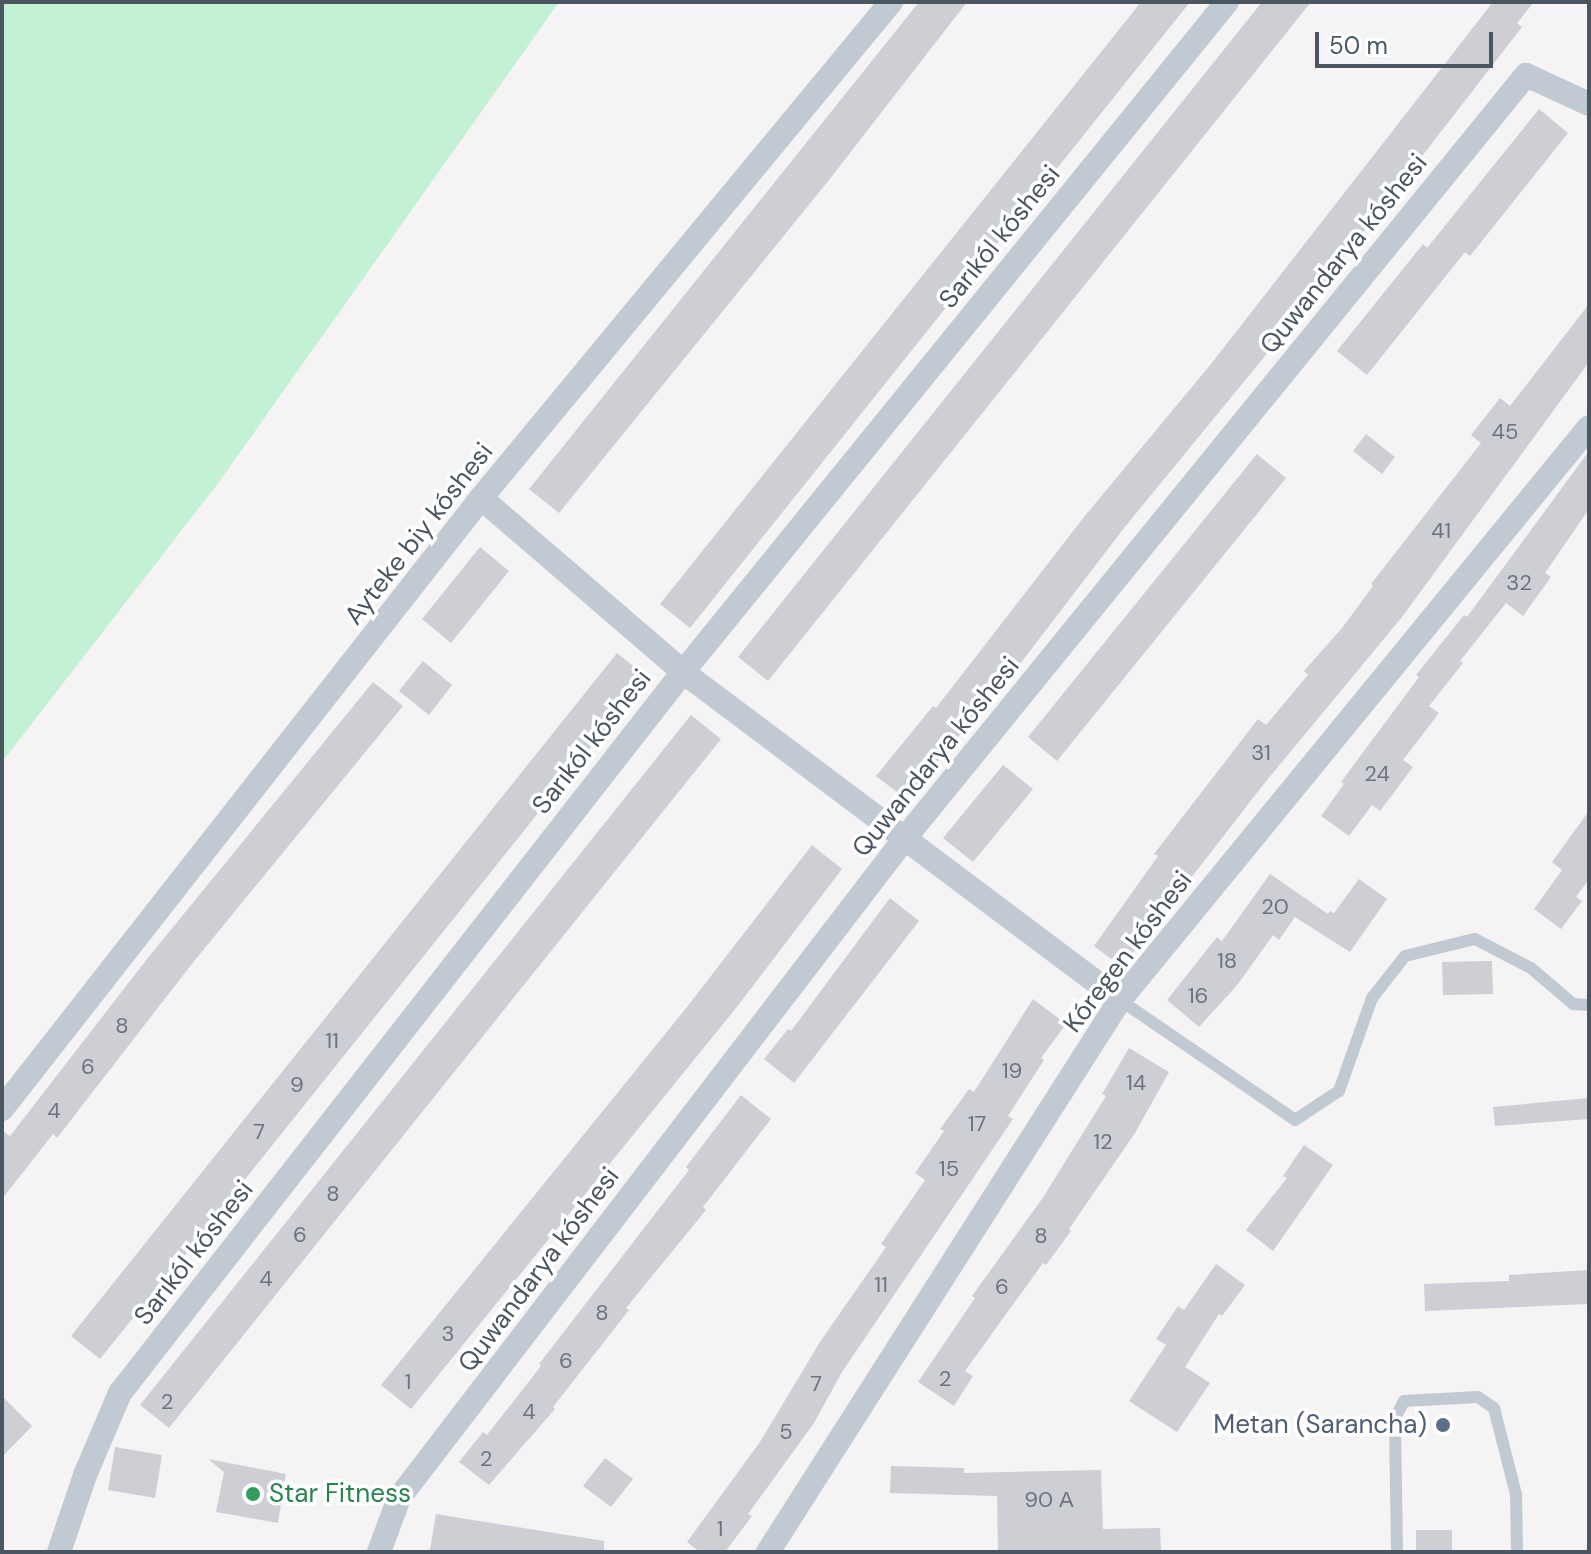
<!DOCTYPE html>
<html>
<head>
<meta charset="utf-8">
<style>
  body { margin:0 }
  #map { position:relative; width:1591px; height:1554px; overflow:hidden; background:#f5f3f3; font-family:"DM Sans",sans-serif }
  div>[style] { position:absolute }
  .green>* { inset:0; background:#c3f1d5 }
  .building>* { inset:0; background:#cdcfd5 }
  .lane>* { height:12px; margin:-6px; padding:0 6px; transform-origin:6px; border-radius:6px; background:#c1cad2 }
  .street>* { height:24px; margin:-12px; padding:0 12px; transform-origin:12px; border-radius:12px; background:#c1cad2 }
  .dots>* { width:22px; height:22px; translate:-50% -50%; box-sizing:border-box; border:4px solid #fff; border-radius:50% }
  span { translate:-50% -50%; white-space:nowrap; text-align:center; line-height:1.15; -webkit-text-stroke:7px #fff; paint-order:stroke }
  .number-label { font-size:22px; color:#6b747e }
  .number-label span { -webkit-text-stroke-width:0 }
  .street-label { font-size:26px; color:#4a5661 }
  .service-label { font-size:26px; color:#4e5e75 }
  .right { translate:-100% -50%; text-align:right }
  .leisure-label { font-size:26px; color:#27864d }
  .left { translate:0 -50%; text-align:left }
  .frame { position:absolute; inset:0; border:4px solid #4a5661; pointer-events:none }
  .scale { position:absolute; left:1315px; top:32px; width:178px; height:36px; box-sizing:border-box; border:4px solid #4a5661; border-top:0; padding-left:10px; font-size:24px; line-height:28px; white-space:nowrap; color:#4a5661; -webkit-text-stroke:6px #fff; paint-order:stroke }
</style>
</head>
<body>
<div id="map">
  <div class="green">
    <div style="clip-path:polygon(2px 2px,559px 2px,219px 482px,2px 762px)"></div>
  </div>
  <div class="building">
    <div style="clip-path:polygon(919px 2px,967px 2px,829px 180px,559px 513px,529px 489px)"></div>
    <div style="clip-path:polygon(1141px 2px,1190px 2px,690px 628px,660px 604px)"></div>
    <div style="clip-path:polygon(1262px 2px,1311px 2px,768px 681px,738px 657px)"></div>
    <div style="clip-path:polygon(1493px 2px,1534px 2px,1517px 23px,1522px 27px,1310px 301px,1124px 528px,1023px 660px,906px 799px,876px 776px,933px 706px,936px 708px,1084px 517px,1211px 364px)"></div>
    <div style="clip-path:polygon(1539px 109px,1568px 133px,1470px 256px,1465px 252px,1367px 375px,1337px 351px,1423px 244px,1427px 248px)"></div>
    <div style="clip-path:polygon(1589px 304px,1589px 362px,1402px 617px,1263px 785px,1122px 967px,1094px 946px,1158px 856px,1154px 854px,1258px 719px,1266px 725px,1308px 675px,1304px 671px,1342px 628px,1373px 586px,1371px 584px,1481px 443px,1471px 435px,1500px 398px,1510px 406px)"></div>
    <div style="clip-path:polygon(1366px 434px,1395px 457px,1382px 474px,1353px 451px)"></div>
    <div style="clip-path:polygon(1589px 451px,1589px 509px,1545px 573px,1551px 577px,1523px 616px,1506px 603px,1460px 661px,1463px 663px,1429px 706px,1439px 713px,1403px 760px,1413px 767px,1380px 811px,1372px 805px,1349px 836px,1321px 816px,1344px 784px,1341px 782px,1419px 677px,1416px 675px,1464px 615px,1467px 617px)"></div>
    <div style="clip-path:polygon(1257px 454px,1286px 478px,1057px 761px,1028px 737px)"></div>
    <div style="clip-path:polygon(480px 547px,509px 571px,451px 643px,422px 619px)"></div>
    <div style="clip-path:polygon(617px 653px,647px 677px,218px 1213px,183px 1258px,188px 1262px,144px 1319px,137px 1313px,100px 1359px,71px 1336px)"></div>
    <div style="clip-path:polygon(423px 661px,452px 685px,429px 715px,399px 691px)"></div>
    <div style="clip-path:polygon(373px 682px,403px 706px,191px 965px,57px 1138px,53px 1134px,2px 1199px,2px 1130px,10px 1136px,147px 959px)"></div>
    <div style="clip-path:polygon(691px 715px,721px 739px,169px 1428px,140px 1405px)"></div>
    <div style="clip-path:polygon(1003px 765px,1033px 789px,973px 862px,943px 838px)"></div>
    <div style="clip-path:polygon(1589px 811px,1589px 879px,1576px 897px,1582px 901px,1561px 929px,1534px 909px,1562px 870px,1552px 862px)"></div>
    <div style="clip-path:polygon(812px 845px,842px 869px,736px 1008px,411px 1409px,381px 1385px,687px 1007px)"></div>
    <div style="clip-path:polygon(1270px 874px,1328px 914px,1330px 911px,1334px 913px,1359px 879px,1387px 899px,1350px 952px,1295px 917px,1279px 940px,1273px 935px,1238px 984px,1199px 1027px,1167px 1000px,1217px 937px,1222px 941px)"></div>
    <div style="clip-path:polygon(890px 898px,919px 921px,794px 1083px,764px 1059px,788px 1029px,791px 1031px)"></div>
    <div style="clip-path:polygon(1492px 961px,1493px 994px,1443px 995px,1442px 962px)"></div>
    <div style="clip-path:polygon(1033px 999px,1066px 1024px,1041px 1058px,1044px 1060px,1008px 1116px,1013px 1119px,842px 1372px,814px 1423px,748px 1514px,752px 1516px,725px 1552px,700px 1552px,687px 1542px,760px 1442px,820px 1342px,886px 1247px,881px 1244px,925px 1180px,915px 1173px,944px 1131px,940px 1129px,969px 1089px,974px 1092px)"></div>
    <div style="clip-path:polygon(1129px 1048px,1169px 1072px,1135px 1133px,1069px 1229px,1071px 1231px,1046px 1265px,1043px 1263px,965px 1371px,973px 1376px,954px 1406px,918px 1382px,975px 1298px,972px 1296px,1042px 1199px,1106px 1096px,1102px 1094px)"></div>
    <div style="clip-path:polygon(741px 1095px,771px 1119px,703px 1207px,706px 1210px,626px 1308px,629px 1310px,553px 1407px,555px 1409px,489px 1485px,459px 1462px,483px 1432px,487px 1435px,541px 1366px,539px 1364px,689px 1170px,686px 1167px)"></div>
    <div style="clip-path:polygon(1589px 1098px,1589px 1119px,1495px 1126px,1493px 1107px)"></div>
    <div style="clip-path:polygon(1304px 1145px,1333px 1165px,1273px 1251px,1246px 1230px,1287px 1178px,1283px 1176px)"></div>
    <div style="clip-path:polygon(1216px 1264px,1245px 1285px,1222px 1316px,1219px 1314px,1185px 1367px,1210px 1383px,1177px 1432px,1129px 1401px,1166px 1345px,1156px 1339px,1178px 1306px,1184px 1310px)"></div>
    <div style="clip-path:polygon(1589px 1270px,1589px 1304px,1425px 1311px,1424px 1284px,1509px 1281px,1509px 1275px)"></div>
    <div style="clip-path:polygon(2px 1396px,32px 1426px,2px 1457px)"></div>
    <div style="clip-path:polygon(115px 1447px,162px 1455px,155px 1498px,108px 1490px)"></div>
    <div style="clip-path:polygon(605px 1458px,633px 1479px,611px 1507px,583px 1486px)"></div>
    <div style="clip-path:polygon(208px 1459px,286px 1474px,278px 1523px,216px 1512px,224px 1472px)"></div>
    <div style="clip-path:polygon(891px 1466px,964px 1468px,964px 1473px,1101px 1470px,1103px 1529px,1160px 1528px,1161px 1552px,998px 1552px,997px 1496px,890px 1493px)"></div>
    <div style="clip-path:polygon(436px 1514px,604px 1541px,604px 1552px,430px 1550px)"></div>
    <div style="clip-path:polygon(1416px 1530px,1452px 1530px,1452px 1552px,1416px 1552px)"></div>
  </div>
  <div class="lane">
    <div style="left:1120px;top:1000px;width:212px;rotate:34.4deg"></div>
    <div style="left:1295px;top:1120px;width:53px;rotate:-33.4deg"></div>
    <div style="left:1339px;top:1091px;width:99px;rotate:-70.5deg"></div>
    <div style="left:1372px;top:998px;width:53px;rotate:-51.8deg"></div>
    <div style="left:1405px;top:956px;width:72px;rotate:-13.7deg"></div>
    <div style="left:1475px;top:939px;width:63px;rotate:27.4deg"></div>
    <div style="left:1531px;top:968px;width:55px;rotate:40.6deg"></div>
    <div style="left:1573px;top:1004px;width:16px;rotate:4deg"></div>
    <div style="left:1397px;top:1552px;width:134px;rotate:-90.9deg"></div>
    <div style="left:1395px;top:1418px;width:19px;rotate:-62deg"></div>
    <div style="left:1404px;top:1401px;width:74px;rotate:-3.1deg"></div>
    <div style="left:1478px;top:1397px;width:19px;rotate:35deg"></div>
    <div style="left:1494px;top:1408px;width:89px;rotate:75.7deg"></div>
    <div style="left:1516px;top:1494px;width:58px;rotate:89deg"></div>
  </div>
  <div class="street">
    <div style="left:481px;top:498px;width:267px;rotate:40.7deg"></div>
    <div style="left:683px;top:672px;width:546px;rotate:36.89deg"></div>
    <div style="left:2px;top:1109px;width:776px;rotate:-51.9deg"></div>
    <div style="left:481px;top:498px;width:644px;rotate:-50.42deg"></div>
    <div style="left:59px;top:1552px;width:81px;rotate:-71.3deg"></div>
    <div style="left:85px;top:1475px;width:89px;rotate:-66.9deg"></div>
    <div style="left:120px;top:1393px;width:915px;rotate:-52.02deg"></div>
    <div style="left:683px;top:672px;width:863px;rotate:-50.93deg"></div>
    <div style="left:379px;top:1552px;width:58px;rotate:-69.7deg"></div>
    <div style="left:399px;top:1498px;width:832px;rotate:-52.52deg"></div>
    <div style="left:905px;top:838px;width:984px;rotate:-50.86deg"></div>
    <div style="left:1526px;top:75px;width:69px;rotate:24.7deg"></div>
    <div style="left:768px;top:1552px;width:655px;rotate:-57.48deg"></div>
    <div style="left:1120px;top:1000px;width:740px;rotate:-50.7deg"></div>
  </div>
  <div class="dots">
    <div style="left:1443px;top:1425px;background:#5c6f8a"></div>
    <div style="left:253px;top:1494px;background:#2e9e5b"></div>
  </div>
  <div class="number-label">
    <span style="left:1505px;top:432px">45</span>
    <span style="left:1441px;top:531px">41</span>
    <span style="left:1519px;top:583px">32</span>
    <span style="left:1261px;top:753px">31</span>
    <span style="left:1377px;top:774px">24</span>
    <span style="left:1275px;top:907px">20</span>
    <span style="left:1227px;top:961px">18</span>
    <span style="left:1198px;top:996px">16</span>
    <span style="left:122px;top:1026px">8</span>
    <span style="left:332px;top:1041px">11</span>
    <span style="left:88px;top:1067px">6</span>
    <span style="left:1012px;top:1071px">19</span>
    <span style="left:1136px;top:1083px">14</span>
    <span style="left:297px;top:1085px">9</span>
    <span style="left:54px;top:1111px">4</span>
    <span style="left:977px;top:1124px">17</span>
    <span style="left:259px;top:1132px">7</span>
    <span style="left:1103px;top:1142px">12</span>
    <span style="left:949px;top:1169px">15</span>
    <span style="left:333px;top:1194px">8</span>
    <span style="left:300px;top:1235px">6</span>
    <span style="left:1041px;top:1236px">8</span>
    <span style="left:266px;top:1279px">4</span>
    <span style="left:881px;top:1285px">11</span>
    <span style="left:1002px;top:1287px">6</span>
    <span style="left:602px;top:1313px">8</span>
    <span style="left:448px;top:1334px">3</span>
    <span style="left:566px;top:1361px">6</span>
    <span style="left:945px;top:1379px">2</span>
    <span style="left:408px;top:1382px">1</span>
    <span style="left:816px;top:1384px">7</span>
    <span style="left:167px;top:1402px">2</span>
    <span style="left:529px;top:1412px">4</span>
    <span style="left:786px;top:1432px">5</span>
    <span style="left:486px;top:1459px">2</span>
    <span style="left:1049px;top:1500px">90 А</span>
    <span style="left:720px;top:1529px">1</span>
  </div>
  <div class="street-label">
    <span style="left:1000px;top:237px;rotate:-51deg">Sarıkól kóshesi</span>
    <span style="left:1344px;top:254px;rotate:-51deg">Quwandarya kóshesi</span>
    <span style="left:419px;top:534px;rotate:-52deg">Ayteke biy kóshesi</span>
    <span style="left:592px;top:742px;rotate:-52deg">Sarıkól kóshesi</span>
    <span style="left:936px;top:757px;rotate:-51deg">Quwandarya kóshesi</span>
    <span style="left:1128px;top:952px;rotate:-53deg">Kóregen kóshesi</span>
    <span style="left:194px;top:1253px;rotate:-52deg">Sarıkól kóshesi</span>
    <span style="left:539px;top:1270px;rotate:-53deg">Quwandarya kóshesi</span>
  </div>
  <div class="service-label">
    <span class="right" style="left:1427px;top:1425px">Metan (Sarancha)</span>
  </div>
  <div class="leisure-label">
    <span class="left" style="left:269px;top:1494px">Star Fitness</span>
  </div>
  <div class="frame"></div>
  <div class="scale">50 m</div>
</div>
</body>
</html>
